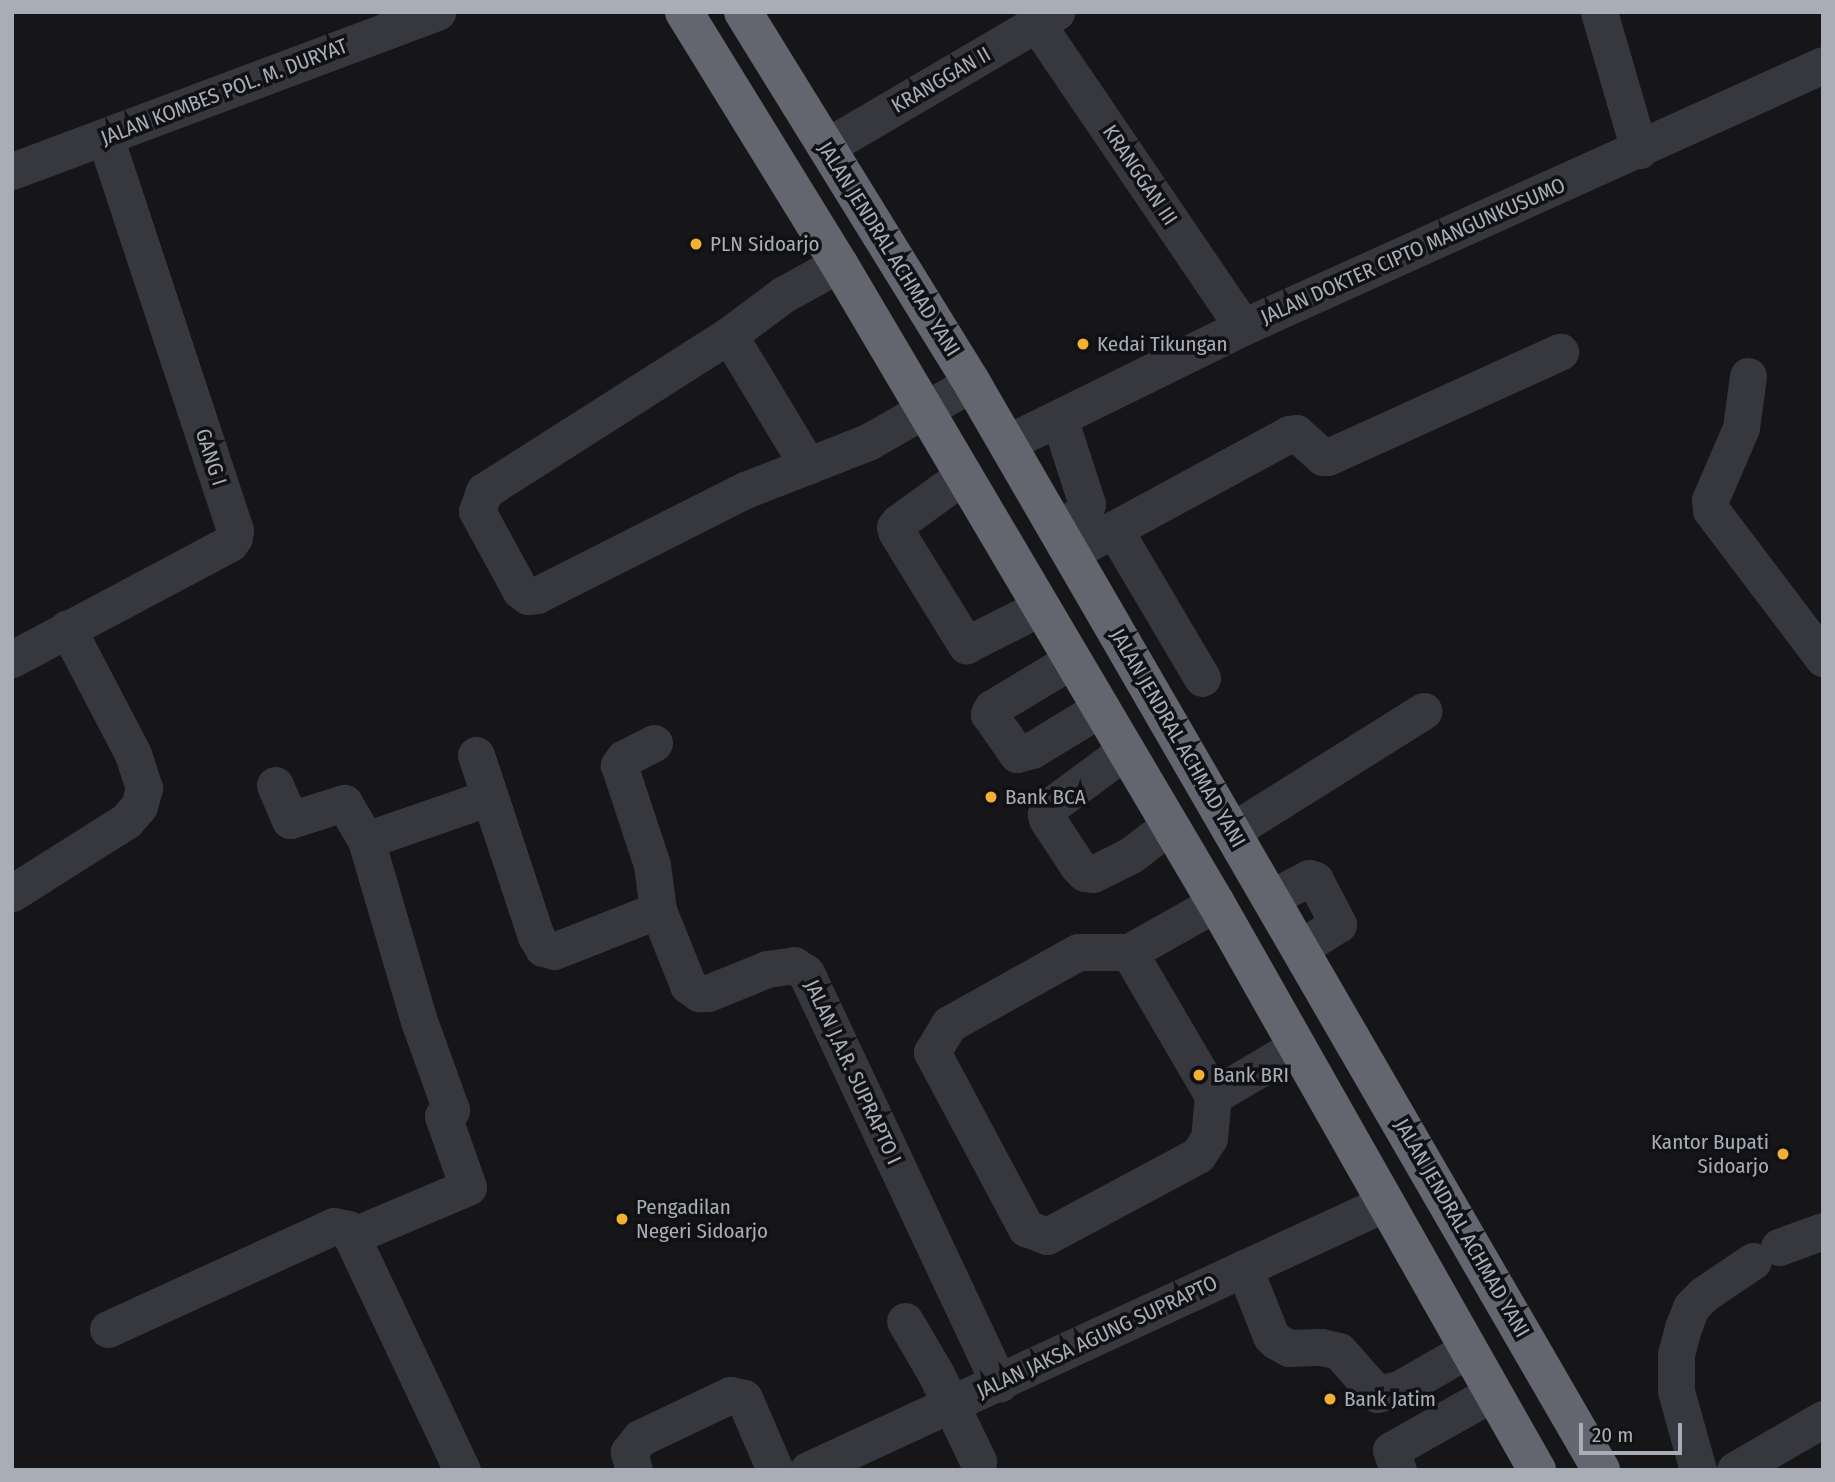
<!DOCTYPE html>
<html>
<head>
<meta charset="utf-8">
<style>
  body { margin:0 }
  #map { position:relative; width:1835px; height:1482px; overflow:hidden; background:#161618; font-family:"Fira Sans Condensed",sans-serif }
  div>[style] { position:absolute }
  .minor>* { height:37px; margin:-18.5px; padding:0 18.5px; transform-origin:18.5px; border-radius:18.5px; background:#37383d }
  .highway>* { height:38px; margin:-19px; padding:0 19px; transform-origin:19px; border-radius:19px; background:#63666e }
  .dots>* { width:19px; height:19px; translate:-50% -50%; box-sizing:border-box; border:4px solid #111113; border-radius:50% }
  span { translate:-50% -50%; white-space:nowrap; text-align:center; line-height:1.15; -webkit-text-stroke:7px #111113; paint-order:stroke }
  .street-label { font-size:21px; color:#a8adb8 }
  .poi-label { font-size:21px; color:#a8adb8 }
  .left { translate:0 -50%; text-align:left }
  .right { translate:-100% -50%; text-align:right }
  .frame { position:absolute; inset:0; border:14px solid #a8adb8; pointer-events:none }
  .scale { position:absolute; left:1579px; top:1423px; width:103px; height:32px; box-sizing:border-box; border:4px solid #a8adb8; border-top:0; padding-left:9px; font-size:21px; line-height:24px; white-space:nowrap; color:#a8adb8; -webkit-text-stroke:5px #111113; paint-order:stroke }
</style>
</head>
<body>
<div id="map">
  <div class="minor">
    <div style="left:1599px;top:12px;width:144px;rotate:73.8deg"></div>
    <div style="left:1037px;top:24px;width:366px;rotate:55.8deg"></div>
    <div style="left:826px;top:147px;width:267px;rotate:-30.4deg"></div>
    <div style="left:12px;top:171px;width:454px;rotate:-20.5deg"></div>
    <div style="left:839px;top:264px;width:63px;rotate:151.4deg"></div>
    <div style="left:784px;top:294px;width:69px;rotate:143.3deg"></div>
    <div style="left:729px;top:335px;width:290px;rotate:147.5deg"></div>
    <div style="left:484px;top:491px;width:21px;rotate:109deg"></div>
    <div style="left:477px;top:511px;width:90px;rotate:61.4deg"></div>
    <div style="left:520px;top:590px;width:10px;rotate:37deg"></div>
    <div style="left:528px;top:596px;width:9px;rotate:-6deg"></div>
    <div style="left:537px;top:595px;width:233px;rotate:-26.8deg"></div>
    <div style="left:745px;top:490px;width:132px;rotate:-21.3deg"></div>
    <div style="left:868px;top:442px;width:120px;rotate:-29.6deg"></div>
    <div style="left:729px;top:335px;width:153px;rotate:58.9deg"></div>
    <div style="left:1748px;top:376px;width:52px;rotate:97.7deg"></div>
    <div style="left:1741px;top:428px;width:78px;rotate:113.3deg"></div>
    <div style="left:1710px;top:500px;width:10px;rotate:84deg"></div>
    <div style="left:1711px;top:510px;width:186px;rotate:52.9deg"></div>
    <div style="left:1007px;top:443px;width:263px;rotate:-26.2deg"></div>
    <div style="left:1243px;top:327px;width:636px;rotate:-24.31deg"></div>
    <div style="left:964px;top:475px;width:80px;rotate:144.1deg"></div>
    <div style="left:899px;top:522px;width:6px;rotate:129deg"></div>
    <div style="left:895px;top:527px;width:6px;rotate:72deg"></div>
    <div style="left:897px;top:533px;width:132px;rotate:58.4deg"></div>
    <div style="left:966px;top:645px;width:84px;rotate:-26.9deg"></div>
    <div style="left:1114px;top:529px;width:173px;rotate:59.4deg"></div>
    <div style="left:1057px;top:531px;width:32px;rotate:-36deg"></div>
    <div style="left:1083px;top:512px;width:9px;rotate:-63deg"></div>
    <div style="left:1087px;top:504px;width:90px;rotate:-108deg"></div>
    <div style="left:1070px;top:553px;width:249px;rotate:-28.5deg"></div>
    <div style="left:1289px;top:434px;width:7px;rotate:-8deg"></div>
    <div style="left:1296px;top:433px;width:36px;rotate:42deg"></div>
    <div style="left:1323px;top:457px;width:5px"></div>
    <div style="left:1328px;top:457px;width:255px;rotate:-24.4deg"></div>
    <div style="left:12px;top:659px;width:247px;rotate:-28deg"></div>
    <div style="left:230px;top:543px;width:7px;rotate:-56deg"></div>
    <div style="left:234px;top:537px;width:7px;rotate:-82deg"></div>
    <div style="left:235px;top:530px;width:414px;rotate:-108.3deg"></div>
    <div style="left:1072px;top:660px;width:93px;rotate:149deg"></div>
    <div style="left:992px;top:708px;width:7px;rotate:117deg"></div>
    <div style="left:989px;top:714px;width:49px;rotate:55deg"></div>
    <div style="left:1017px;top:754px;width:16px;rotate:-15deg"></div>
    <div style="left:1032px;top:750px;width:81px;rotate:-31.3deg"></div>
    <div style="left:654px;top:743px;width:34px;rotate:153deg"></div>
    <div style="left:624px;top:758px;width:9px;rotate:126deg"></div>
    <div style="left:619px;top:765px;width:105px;rotate:71.7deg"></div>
    <div style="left:652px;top:865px;width:45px;rotate:82.4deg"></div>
    <div style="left:658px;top:910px;width:81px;rotate:68.2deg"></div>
    <div style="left:688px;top:985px;width:14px;rotate:36deg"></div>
    <div style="left:699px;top:993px;width:9px"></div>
    <div style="left:708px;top:993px;width:64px;rotate:-22.1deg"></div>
    <div style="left:767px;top:969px;width:27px;rotate:-8deg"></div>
    <div style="left:794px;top:965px;width:14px;rotate:34deg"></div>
    <div style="left:806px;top:973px;width:454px;rotate:64.8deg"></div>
    <div style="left:1126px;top:750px;width:92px;rotate:143.4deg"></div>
    <div style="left:1052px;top:805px;width:11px;rotate:124deg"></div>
    <div style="left:1046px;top:814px;width:5px;rotate:79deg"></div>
    <div style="left:1047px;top:819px;width:56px;rotate:56.6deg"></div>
    <div style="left:1078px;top:866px;width:10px;rotate:45deg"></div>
    <div style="left:1085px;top:873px;width:8px;rotate:7deg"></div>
    <div style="left:1093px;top:874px;width:42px;rotate:-26.6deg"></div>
    <div style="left:1131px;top:855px;width:49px;rotate:-37.6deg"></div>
    <div style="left:476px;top:755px;width:191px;rotate:71.7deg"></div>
    <div style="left:536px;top:936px;width:14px;rotate:60deg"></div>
    <div style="left:543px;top:948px;width:11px;rotate:15deg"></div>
    <div style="left:554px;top:951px;width:112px;rotate:-21.5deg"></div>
    <div style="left:275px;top:785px;width:38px;rotate:67deg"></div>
    <div style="left:290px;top:820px;width:57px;rotate:-17.5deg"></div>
    <div style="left:344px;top:803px;width:43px;rotate:59.3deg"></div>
    <div style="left:366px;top:840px;width:189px;rotate:73.7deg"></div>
    <div style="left:419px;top:1021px;width:95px;rotate:70.2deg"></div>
    <div style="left:451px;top:1110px;width:10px;rotate:143deg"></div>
    <div style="left:443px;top:1116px;width:75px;rotate:70.6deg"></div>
    <div style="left:468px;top:1187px;width:126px;rotate:157.1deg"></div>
    <div style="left:1232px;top:831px;width:226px;rotate:-32.1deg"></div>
    <div style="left:366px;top:840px;width:131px;rotate:-19.1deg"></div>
    <div style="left:12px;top:893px;width:135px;rotate:-32.3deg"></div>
    <div style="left:126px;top:821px;width:20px;rotate:-49deg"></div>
    <div style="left:139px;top:806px;width:19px;rotate:-74deg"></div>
    <div style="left:144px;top:788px;width:36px;rotate:-108deg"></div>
    <div style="left:133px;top:754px;width:142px;rotate:-117.6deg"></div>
    <div style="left:1271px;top:898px;width:43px;rotate:-27.8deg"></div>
    <div style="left:1309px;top:878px;width:6px;rotate:18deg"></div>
    <div style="left:1315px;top:880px;width:50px;rotate:62.4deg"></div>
    <div style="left:1338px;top:924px;width:45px;rotate:147.7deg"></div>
    <div style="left:1216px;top:903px;width:100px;rotate:150.6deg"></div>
    <div style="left:1129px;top:952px;width:167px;rotate:59.7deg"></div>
    <div style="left:1213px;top:1096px;width:96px;rotate:-30.6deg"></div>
    <div style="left:1129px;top:952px;width:51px;rotate:180deg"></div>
    <div style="left:1078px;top:952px;width:148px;rotate:150.8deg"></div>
    <div style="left:949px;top:1024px;width:33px;rotate:121deg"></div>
    <div style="left:932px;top:1052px;width:200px;rotate:61.9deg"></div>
    <div style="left:1026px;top:1228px;width:22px;rotate:21deg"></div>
    <div style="left:1047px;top:1236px;width:171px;rotate:-28.2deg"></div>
    <div style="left:1198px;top:1155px;width:20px;rotate:-57deg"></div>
    <div style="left:1209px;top:1138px;width:42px;rotate:-84.6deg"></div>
    <div style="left:1779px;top:1247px;width:47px;rotate:-20deg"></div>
    <div style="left:1244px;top:1268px;width:73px;rotate:68.3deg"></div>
    <div style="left:1271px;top:1336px;width:7px;rotate:45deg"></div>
    <div style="left:1276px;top:1341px;width:15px;rotate:28deg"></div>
    <div style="left:1289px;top:1348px;width:32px;rotate:-2deg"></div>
    <div style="left:1321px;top:1347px;width:18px;rotate:13deg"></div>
    <div style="left:1339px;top:1351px;width:57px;rotate:48.5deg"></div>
    <div style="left:1377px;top:1394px;width:23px;rotate:-13deg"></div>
    <div style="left:1399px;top:1389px;width:78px;rotate:-29.8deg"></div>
    <div style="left:905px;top:1321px;width:61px;rotate:59.7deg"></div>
    <div style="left:936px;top:1374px;width:97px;rotate:64.2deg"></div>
    <div style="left:108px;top:1329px;width:248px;rotate:-24.5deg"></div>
    <div style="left:334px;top:1226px;width:14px;rotate:12deg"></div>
    <div style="left:348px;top:1229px;width:267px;rotate:64.7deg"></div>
    <div style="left:634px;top:1470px;width:19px;rotate:-106deg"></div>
    <div style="left:629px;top:1452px;width:18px;rotate:-52deg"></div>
    <div style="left:640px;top:1438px;width:100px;rotate:-25.5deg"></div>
    <div style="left:730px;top:1395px;width:14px;rotate:12deg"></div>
    <div style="left:744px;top:1398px;width:78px;rotate:66.7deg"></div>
    <div style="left:808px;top:1470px;width:636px;rotate:-24.83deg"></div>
    <div style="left:1398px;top:1470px;width:21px;rotate:-109deg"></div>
    <div style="left:1391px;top:1450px;width:116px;rotate:-29.4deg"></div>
    <div style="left:1698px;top:1470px;width:82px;rotate:-105.6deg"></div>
    <div style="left:1676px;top:1391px;width:37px;rotate:-90deg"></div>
    <div style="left:1676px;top:1354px;width:27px;rotate:-75deg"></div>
    <div style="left:1683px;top:1328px;width:22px;rotate:-69deg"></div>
    <div style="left:1691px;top:1307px;width:18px;rotate:-45deg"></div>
    <div style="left:1704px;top:1294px;width:59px;rotate:-34deg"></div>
    <div style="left:1735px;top:1470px;width:102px;rotate:-30.1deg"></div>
  </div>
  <div class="highway">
    <div style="left:684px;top:12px;width:296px;rotate:58.4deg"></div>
    <div style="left:839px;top:264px;width:742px;rotate:59.46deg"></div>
    <div style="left:1216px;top:903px;width:652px;rotate:60.48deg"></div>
    <div style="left:743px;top:12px;width:436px;rotate:58.3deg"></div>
    <div style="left:972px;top:383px;width:1256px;rotate:59.94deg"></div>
  </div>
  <div class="dots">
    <div style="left:696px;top:244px;background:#f2b134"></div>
    <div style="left:1083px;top:344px;background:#f2b134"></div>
    <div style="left:991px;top:797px;background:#f2b134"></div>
    <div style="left:1199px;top:1075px;background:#f2b134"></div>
    <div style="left:1783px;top:1154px;background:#f2b134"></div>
    <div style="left:622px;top:1219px;background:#f2b134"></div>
    <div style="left:1330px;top:1399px;background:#f2b134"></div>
  </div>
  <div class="street-label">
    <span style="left:941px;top:80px;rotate:-30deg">KRANGGAN II</span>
    <span style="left:224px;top:92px;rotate:-21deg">JALAN KOMBES POL. M. DURYAT</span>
    <span style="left:1140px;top:175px;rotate:56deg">KRANGGAN III</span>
    <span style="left:889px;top:249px;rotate:58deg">JALAN JENDRAL ACHMAD YANI</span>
    <span style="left:1413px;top:251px;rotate:-24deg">JALAN DOKTER CIPTO MANGUNKUSUMO</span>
    <span style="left:211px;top:457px;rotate:72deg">GANG I</span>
    <span style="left:1178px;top:738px;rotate:60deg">JALAN JENDRAL ACHMAD YANI</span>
    <span style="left:853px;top:1072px;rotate:65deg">JALAN J.A.R. SUPRAPTO I</span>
    <span style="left:1462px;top:1228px;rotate:60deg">JALAN JENDRAL ACHMAD YANI</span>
    <span style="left:1097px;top:1337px;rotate:-25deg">JALAN JAKSA AGUNG SUPRAPTO</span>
  </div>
  <div class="poi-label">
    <span class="left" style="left:710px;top:244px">PLN Sidoarjo</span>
    <span class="left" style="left:1097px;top:344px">Kedai Tikungan</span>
    <span class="left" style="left:1005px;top:797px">Bank BCA</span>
    <span class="left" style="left:1213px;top:1075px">Bank BRI</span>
    <span class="right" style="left:1769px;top:1154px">Kantor Bupati<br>Sidoarjo</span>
    <span class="left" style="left:636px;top:1219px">Pengadilan<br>Negeri Sidoarjo</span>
    <span class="left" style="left:1344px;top:1399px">Bank Jatim</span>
  </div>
  <div class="frame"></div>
  <div class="scale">20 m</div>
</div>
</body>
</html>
